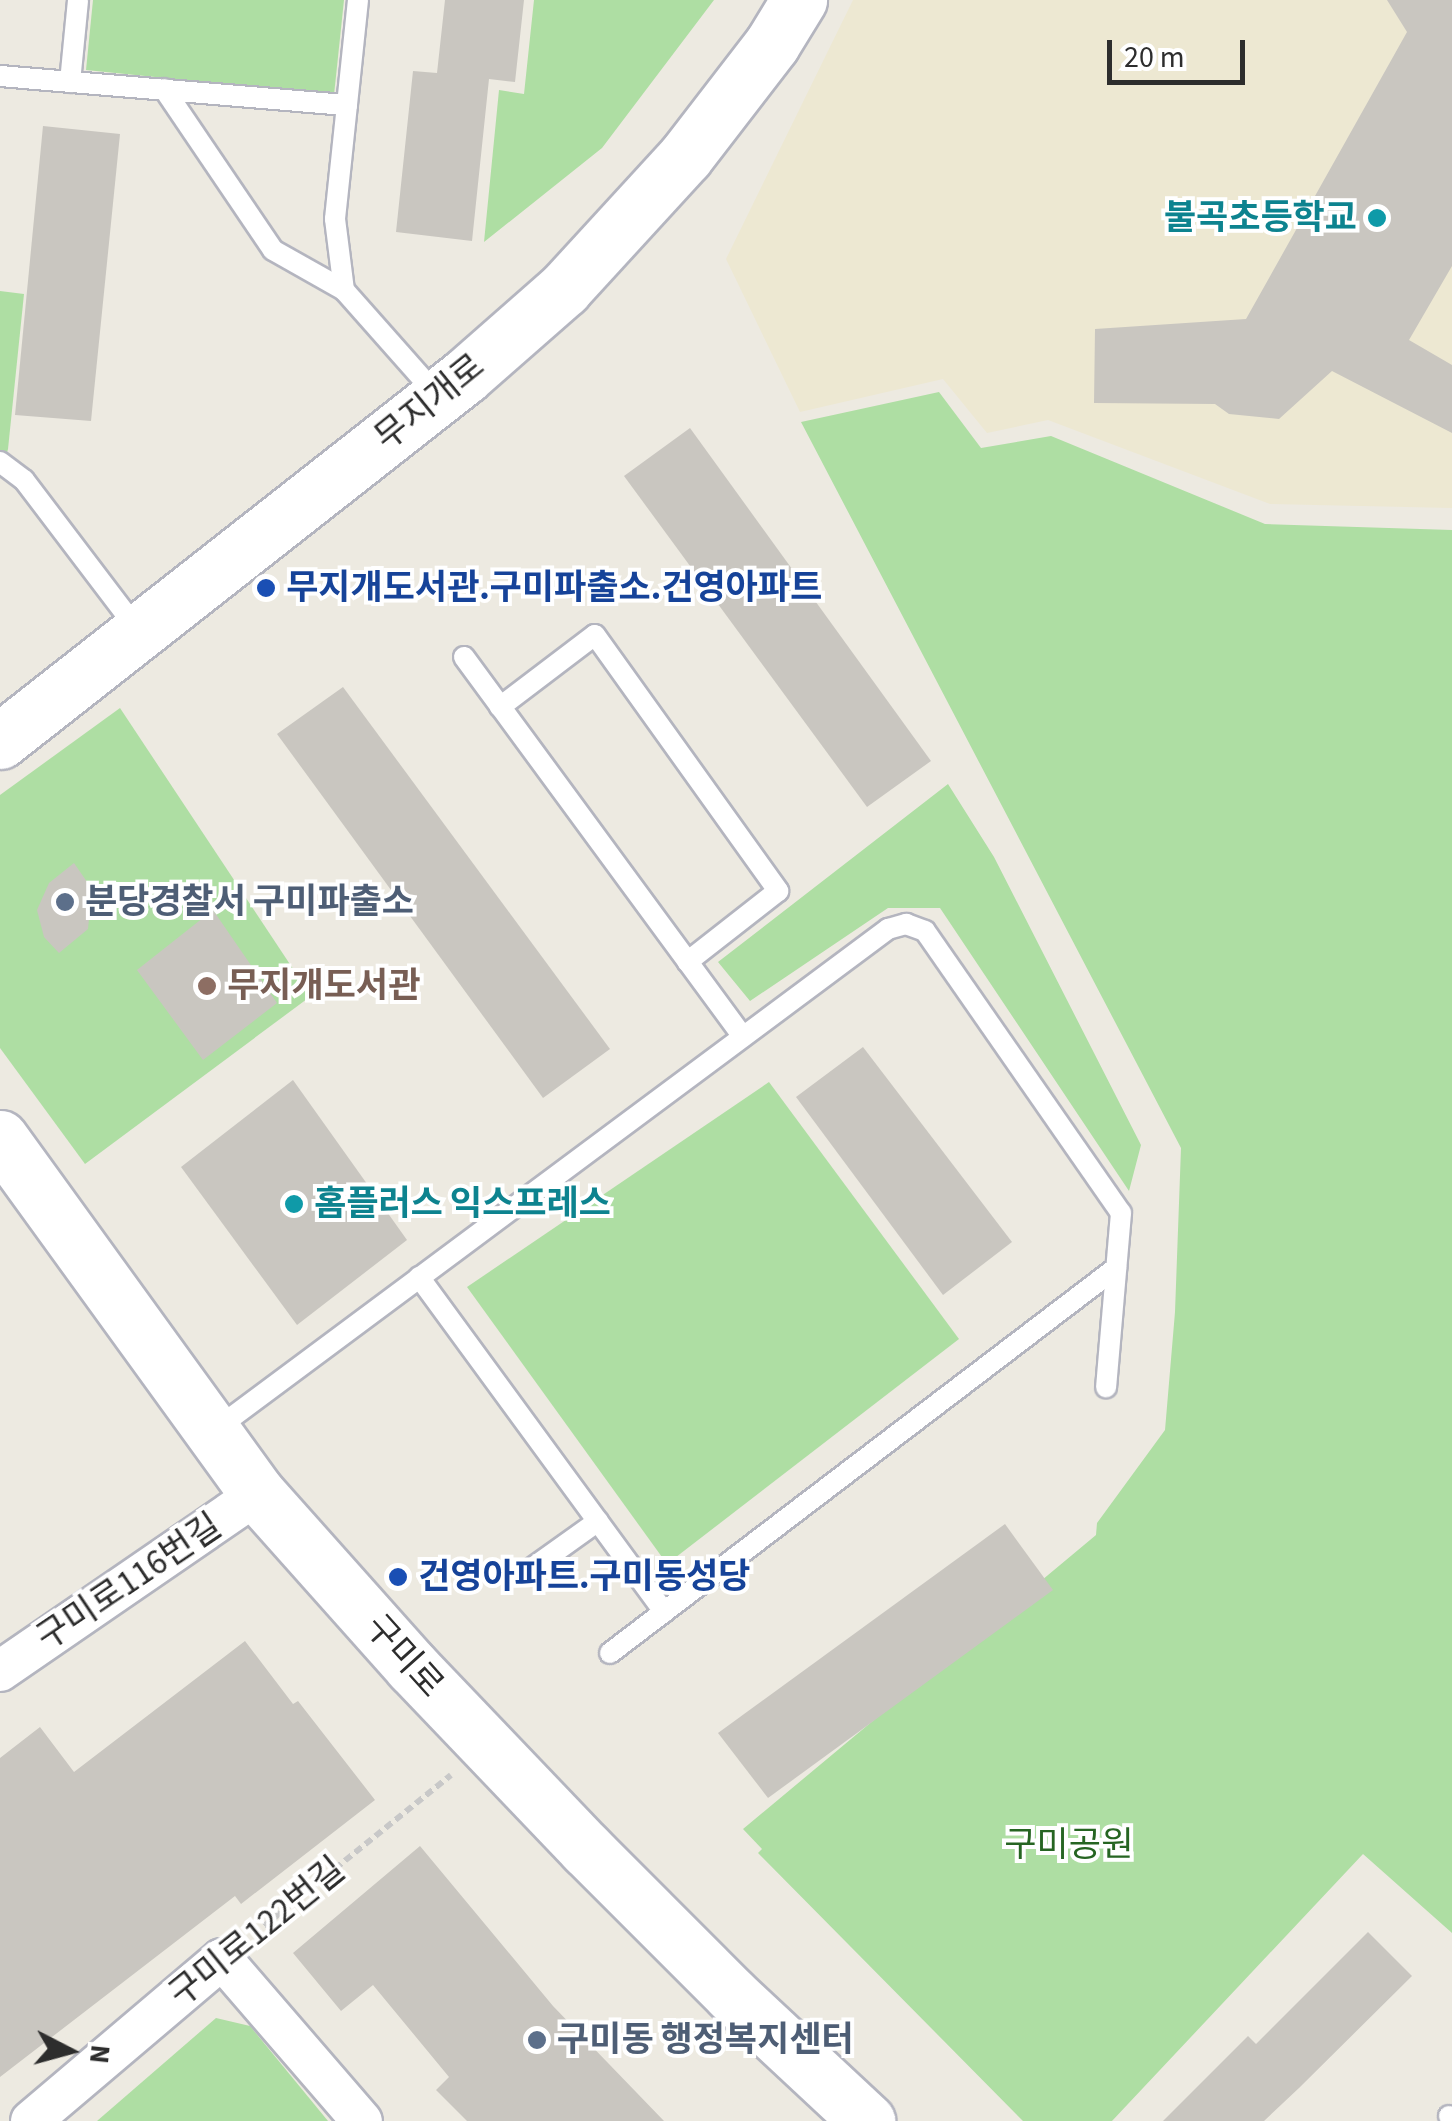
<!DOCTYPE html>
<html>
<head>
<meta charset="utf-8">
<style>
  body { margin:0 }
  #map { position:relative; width:1452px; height:2121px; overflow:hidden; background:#edeae1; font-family:"Source Sans 3","Noto Sans KR",sans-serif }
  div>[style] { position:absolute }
  .education>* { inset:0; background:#ede8d2 }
  .green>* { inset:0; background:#aedea3 }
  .building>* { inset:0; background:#c9c6c0 }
  .path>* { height:6px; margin-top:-3px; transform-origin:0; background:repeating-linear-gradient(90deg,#c8c8c8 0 8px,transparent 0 13px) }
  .roads { filter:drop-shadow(2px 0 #b4b5bf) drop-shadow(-2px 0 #b4b5bf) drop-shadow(0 2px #b4b5bf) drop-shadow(0 -2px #b4b5bf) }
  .lane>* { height:20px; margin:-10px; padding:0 10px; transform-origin:10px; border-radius:10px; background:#fff }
  .street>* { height:40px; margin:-20px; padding:0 20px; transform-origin:20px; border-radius:20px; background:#fff }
  .secondary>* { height:55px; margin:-27.5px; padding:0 27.5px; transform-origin:27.5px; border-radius:27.5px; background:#fff }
  .dots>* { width:28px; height:28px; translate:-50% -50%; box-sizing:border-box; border:5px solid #fff; border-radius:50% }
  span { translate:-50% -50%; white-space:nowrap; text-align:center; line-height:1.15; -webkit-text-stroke:8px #fff; paint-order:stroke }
  .culture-label { font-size:35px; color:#0d838f; font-weight:700 }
  .right { translate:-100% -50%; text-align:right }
  .left { translate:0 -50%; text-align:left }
  .street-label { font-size:35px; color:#2d2d2d }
  .transit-label { font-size:35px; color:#164399; font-weight:700 }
  .service-label { font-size:35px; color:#4e5e75; font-weight:700 }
  .education-label { font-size:35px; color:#785e54; font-weight:700 }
  .park-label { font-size:35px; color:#266522 }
  .north { position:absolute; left:20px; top:2001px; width:100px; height:100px; -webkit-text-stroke:8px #fff; paint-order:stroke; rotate:96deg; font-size:28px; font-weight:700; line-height:40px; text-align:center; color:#2d2d2d }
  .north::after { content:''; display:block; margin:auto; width:35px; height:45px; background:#2d2d2d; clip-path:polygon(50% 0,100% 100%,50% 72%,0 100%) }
  .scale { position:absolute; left:1107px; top:40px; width:138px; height:45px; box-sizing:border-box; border:5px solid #2d2d2d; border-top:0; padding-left:12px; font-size:30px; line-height:35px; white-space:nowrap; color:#2d2d2d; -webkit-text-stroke:8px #fff; paint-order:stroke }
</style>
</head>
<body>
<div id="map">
  <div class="education">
    <div style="clip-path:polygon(853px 0,1452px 0,1452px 508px,1270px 504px,1048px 420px,987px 433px,943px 379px,800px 412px,726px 259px)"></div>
  </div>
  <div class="green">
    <div style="clip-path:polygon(93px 0,344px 0,334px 95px,86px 70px)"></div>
    <div style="clip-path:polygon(534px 0,714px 0,602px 148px,484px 242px,499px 90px,524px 94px)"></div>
    <div style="clip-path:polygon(0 291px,24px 294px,8px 449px,0 479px)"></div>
    <div style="clip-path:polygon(939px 392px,981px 448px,1051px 436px,1265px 524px,1452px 530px,1452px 1933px,1363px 1854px,1112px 2121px,1023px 2121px,758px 1853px,762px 1849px,743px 1829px,1096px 1535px,1097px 1523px,1165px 1430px,1175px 1312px,1181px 1148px,801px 422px)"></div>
    <div style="clip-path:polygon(120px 708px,311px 996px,85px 1164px,0 1048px,0 795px)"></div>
    <div style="clip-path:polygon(948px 784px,994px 857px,1141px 1145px,1129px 1191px,940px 908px,888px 908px,750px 1001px,718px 962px)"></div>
    <div style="clip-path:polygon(769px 1082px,959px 1339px,667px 1564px,467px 1287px)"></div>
    <div style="clip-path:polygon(216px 2018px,250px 2026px,328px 2121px,97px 2121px)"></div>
  </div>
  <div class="building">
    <div style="clip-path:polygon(445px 0,524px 0,515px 82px,489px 79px,472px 241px,396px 232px,413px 71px,437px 73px)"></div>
    <div style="clip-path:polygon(1387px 0,1452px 0,1452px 266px,1409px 340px,1452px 365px,1452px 433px,1332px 371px,1279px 419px,1229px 414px,1215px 404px,1094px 403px,1095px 329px,1246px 319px,1407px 32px)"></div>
    <div style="clip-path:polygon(43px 126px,120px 134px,91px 421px,15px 415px)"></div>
    <div style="clip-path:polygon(690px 428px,931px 761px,867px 807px,624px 476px)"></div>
    <div style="clip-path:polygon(343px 687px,610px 1049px,543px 1098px,277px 734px)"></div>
    <div style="clip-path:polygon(74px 863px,92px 889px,88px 929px,59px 953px,44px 937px,37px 910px,49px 883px)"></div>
    <div style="clip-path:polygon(213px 910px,277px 1003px,203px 1060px,137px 970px)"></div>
    <div style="clip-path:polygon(863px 1047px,1012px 1242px,943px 1295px,796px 1097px)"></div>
    <div style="clip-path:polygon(293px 1080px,407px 1240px,297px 1325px,181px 1167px)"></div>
    <div style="clip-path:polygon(1005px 1524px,1053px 1590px,768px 1798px,718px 1733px)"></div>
    <div style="clip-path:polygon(245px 1641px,293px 1704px,298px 1701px,375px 1800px,241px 1904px,235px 1896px,0 2077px,0 1758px,40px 1727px,74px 1772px)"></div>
    <div style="clip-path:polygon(420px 1846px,553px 2006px,664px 2121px,467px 2121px,436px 2090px,449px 2077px,373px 1985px,341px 2011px,293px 1953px)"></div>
    <div style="clip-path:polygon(1368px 1932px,1412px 1976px,1299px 2088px,1264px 2121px,1163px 2121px,1248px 2036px,1256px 2044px)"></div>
  </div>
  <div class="path">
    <div style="left:254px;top:1934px;width:253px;rotate:-38.9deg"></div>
  </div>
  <div class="roads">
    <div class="lane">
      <div style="left:358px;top:0;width:220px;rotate:96deg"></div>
      <div style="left:335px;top:219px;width:72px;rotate:82.8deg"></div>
      <div style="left:344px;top:290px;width:140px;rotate:48.5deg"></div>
      <div style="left:0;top:76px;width:348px;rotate:4.8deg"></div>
      <div style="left:70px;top:82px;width:82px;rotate:-84.4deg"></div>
      <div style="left:164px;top:89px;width:194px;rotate:55.9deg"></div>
      <div style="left:273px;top:250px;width:81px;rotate:29.4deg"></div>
      <div style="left:0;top:462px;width:30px;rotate:37deg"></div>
      <div style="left:24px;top:480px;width:188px;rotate:52.8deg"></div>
      <div style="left:464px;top:657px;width:471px;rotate:53.7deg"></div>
      <div style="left:500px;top:707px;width:119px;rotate:-37.2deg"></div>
      <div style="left:595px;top:635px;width:315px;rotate:54.4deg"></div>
      <div style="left:778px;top:891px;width:115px;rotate:142deg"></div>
      <div style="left:419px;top:1277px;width:415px;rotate:53.8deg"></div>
      <div style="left:216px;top:1429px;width:838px;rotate:-36.65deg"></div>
      <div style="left:888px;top:929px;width:19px;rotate:-16deg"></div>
      <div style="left:906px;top:924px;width:20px;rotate:20deg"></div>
      <div style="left:925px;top:931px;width:343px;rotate:55.2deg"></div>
      <div style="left:1121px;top:1213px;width:175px;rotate:94.9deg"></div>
      <div style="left:524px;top:1574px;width:91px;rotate:-35.6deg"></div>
      <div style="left:610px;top:1653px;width:636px;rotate:-37.27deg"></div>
      <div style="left:1449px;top:2116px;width:4px;rotate:34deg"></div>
    </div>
    <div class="street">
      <div style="left:0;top:1671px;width:313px;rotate:-34.5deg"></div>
      <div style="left:31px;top:2121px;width:250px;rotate:-40.3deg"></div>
      <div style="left:222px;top:1959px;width:214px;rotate:49.2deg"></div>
    </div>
    <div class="secondary">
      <div style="left:0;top:741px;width:591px;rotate:-38.13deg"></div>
      <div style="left:465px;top:376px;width:132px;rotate:-41.3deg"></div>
      <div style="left:564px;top:289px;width:179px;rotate:-47.5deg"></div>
      <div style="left:685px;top:157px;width:143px;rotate:-52.4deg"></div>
      <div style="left:772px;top:44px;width:52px;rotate:-58.5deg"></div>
      <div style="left:0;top:1138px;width:440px;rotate:54.1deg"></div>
      <div style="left:258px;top:1494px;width:232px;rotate:48.3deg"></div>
      <div style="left:412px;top:1667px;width:252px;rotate:46.3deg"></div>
      <div style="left:586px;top:1849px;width:206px;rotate:45deg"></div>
      <div style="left:732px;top:1995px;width:185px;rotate:43deg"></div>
    </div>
  </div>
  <div class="dots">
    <div style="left:1377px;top:218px;background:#0f9aa8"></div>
    <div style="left:266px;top:588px;background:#1a4fb4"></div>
    <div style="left:65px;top:902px;background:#5c6f8a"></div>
    <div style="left:207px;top:986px;background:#8d6e63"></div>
    <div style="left:294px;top:1204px;background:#0f9aa8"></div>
    <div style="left:398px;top:1577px;background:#1a4fb4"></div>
    <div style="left:537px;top:2040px;background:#5c6f8a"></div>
  </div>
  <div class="culture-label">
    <span class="right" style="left:1357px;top:218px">불곡초등학교</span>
    <span class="left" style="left:314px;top:1204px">홈플러스 익스프레스</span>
  </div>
  <div class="street-label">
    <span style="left:430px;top:402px;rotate:-39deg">무지개로</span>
    <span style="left:129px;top:1582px;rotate:-34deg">구미로116번길</span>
    <span style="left:404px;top:1656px;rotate:48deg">구미로</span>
    <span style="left:257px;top:1932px;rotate:-39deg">구미로122번길</span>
  </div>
  <div class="transit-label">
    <span class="left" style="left:286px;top:588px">무지개도서관.구미파출소.건영아파트</span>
    <span class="left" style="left:418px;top:1577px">건영아파트.구미동성당</span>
  </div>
  <div class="service-label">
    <span class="left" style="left:85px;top:902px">분당경찰서 구미파출소</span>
    <span class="left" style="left:557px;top:2040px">구미동 행정복지센터</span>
  </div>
  <div class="education-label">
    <span class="left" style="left:227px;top:986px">무지개도서관</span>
  </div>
  <div class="park-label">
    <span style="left:1069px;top:1845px">구미공원</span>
  </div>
  <div class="north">N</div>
  <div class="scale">20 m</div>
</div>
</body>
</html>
